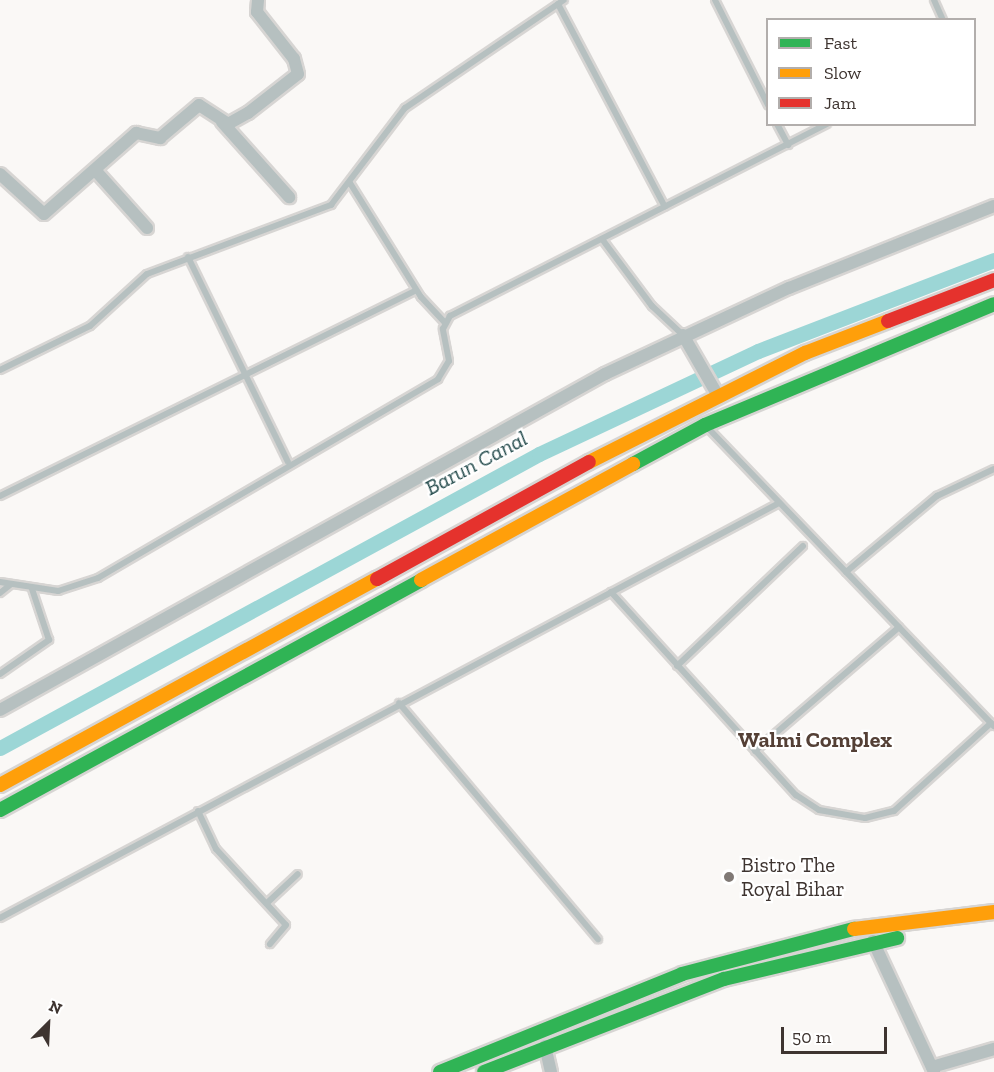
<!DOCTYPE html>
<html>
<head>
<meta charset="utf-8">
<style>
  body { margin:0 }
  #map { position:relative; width:994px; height:1072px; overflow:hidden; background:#faf8f6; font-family:"Zilla Slab",serif }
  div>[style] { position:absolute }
  .canal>* { height:15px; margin:-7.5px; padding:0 7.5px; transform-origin:7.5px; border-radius:7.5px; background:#9cd6d6 }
  .roads { filter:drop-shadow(2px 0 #d7d5d3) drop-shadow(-2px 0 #d7d5d3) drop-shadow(0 2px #d7d5d3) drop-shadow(0 -2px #d7d5d3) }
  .lane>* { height:6px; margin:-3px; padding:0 3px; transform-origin:3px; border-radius:3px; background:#b6c0c0 }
  .street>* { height:12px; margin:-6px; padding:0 6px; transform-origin:6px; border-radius:6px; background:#b6c0c0 }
  .fast>* { height:14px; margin:-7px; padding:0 7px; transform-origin:7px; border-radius:7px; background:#30b455 }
  .slow>* { height:14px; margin:-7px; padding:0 7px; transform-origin:7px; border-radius:7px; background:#ff9f0a }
  .jam>* { height:14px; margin:-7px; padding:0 7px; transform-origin:7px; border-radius:7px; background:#e5322d }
  .dots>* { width:16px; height:16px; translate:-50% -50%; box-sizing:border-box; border:3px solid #fff; border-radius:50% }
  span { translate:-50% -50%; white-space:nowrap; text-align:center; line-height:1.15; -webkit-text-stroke:4.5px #fff; paint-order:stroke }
  .poi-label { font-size:21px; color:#3e3430 }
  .left { translate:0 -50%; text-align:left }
  .water-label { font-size:22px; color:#22494a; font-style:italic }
  .neighbourhood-label { font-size:22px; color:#544036; font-weight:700 }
  .legend { position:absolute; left:766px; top:18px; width:210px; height:108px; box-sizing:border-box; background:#fff; border:2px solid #b2aeac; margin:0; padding:8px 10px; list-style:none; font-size:18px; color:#3e3430 }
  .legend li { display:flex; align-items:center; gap:12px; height:30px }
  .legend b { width:30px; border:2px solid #b2aeac }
  .north { position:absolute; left:18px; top:994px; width:60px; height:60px; -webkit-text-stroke:4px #fff; paint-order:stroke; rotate:24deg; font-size:16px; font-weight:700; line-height:24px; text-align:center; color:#3e3430 }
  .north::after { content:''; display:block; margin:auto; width:21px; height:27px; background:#3e3430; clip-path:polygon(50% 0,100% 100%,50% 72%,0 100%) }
  .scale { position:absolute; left:781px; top:1027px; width:106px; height:27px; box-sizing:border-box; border:3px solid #3e3430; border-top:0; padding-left:8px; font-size:18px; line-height:21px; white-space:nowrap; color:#3e3430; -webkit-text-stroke:4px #fff; paint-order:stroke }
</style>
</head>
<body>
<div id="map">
  <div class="canal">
    <div style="left:0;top:748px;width:614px;rotate:-28.61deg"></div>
    <div style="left:539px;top:454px;width:242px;rotate:-25.2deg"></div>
    <div style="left:758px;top:351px;width:253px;rotate:-21.1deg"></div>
  </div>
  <div class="roads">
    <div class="lane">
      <div style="left:715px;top:0;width:118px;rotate:63.2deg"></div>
      <div style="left:934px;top:0;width:22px;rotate:66deg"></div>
      <div style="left:558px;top:4px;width:229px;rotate:62.2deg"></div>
      <div style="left:777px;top:124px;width:24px;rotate:62deg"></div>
      <div style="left:350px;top:183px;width:134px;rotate:58.1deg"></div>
      <div style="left:421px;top:297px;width:34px;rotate:47deg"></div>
      <div style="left:602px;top:239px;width:84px;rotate:53.3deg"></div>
      <div style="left:652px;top:306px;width:42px;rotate:43.1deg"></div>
      <div style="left:188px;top:257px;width:228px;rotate:64deg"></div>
      <div style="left:0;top:370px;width:100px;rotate:-26.1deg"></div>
      <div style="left:90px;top:326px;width:77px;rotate:-42.4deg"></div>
      <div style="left:147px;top:274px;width:197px;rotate:-20.6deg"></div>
      <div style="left:331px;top:205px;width:122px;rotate:-52.7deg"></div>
      <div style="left:405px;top:108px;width:192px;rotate:-34.2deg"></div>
      <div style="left:708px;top:428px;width:413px;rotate:46.2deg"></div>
      <div style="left:0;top:496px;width:464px;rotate:-26.3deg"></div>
      <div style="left:846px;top:572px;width:119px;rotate:-39.9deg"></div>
      <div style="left:937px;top:496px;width:63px;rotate:-25.3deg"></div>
      <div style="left:0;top:582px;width:59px;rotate:8.8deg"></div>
      <div style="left:58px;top:591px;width:42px;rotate:-18deg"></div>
      <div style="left:98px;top:578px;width:394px;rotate:-30.3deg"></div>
      <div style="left:438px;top:379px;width:21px;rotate:-59deg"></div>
      <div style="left:449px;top:361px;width:33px;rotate:-101deg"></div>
      <div style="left:443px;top:329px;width:15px;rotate:-62deg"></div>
      <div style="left:450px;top:316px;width:423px;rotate:-27deg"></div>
      <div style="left:611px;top:592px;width:275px;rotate:47.7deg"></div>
      <div style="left:796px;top:795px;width:27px;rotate:33deg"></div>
      <div style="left:819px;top:810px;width:47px;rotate:9.9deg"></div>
      <div style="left:865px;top:818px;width:30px;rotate:-14deg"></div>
      <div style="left:894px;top:811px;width:131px;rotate:-42.2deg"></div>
      <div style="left:0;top:593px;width:13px;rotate:-39deg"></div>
      <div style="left:677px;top:666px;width:174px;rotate:-43.6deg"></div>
      <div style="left:0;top:674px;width:60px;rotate:-34.8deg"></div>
      <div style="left:49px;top:640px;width:54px;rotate:-108.4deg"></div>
      <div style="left:399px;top:703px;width:309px;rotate:49.9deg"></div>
      <div style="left:755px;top:751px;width:190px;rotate:-40.7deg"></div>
      <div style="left:198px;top:811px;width:42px;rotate:64.7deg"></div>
      <div style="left:216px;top:849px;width:103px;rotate:47.4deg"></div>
      <div style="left:286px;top:925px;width:25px;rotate:130deg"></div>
      <div style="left:267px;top:903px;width:42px;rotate:-43.1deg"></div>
      <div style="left:0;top:918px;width:883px;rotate:-28.05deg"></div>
    </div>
    <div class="street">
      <div style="left:222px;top:122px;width:101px;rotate:48.2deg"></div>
      <div style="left:95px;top:170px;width:78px;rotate:48.1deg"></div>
      <div style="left:0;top:174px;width:59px;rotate:42.3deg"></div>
      <div style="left:44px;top:214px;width:123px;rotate:-41.4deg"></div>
      <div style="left:136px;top:133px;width:25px;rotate:12deg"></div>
      <div style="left:160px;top:138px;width:51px;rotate:-40.2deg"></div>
      <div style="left:199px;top:105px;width:35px;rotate:33deg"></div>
      <div style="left:228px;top:124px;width:23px;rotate:-29deg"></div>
      <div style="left:248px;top:113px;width:63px;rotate:-38deg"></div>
      <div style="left:298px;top:74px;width:16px;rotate:-105deg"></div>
      <div style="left:294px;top:59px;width:60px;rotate:-128.2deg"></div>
      <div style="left:257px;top:12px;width:12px;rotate:-85deg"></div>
      <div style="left:683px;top:335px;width:68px;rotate:60deg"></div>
      <div style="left:0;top:710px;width:692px;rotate:-29.05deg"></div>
      <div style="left:605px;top:374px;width:203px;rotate:-25.1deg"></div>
      <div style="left:789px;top:288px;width:221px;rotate:-21.8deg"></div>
      <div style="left:873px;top:941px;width:145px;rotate:65deg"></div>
      <div style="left:545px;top:1046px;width:27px;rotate:77deg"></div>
      <div style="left:932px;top:1067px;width:65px;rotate:-16.2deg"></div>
    </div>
    <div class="fast">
      <div style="left:633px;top:464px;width:82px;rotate:-28.4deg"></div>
      <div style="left:705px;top:425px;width:313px;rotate:-22.7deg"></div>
      <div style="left:0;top:810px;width:480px;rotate:-28.6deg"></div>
      <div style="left:440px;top:1072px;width:261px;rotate:-22deg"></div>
      <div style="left:682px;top:974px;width:178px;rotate:-14.7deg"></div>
      <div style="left:484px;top:1072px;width:257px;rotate:-21.2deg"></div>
      <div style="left:724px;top:979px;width:178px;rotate:-13.3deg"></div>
    </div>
    <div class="slow">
      <div style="left:589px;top:462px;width:242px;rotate:-26.8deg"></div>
      <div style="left:805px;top:353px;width:89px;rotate:-21.1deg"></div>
      <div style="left:421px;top:580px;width:242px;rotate:-28.7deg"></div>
      <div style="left:0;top:785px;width:430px;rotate:-28.7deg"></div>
      <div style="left:854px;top:929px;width:141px;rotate:-6.9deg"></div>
    </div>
    <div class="jam">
      <div style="left:888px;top:321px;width:114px;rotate:-21.1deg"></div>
      <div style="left:377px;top:579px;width:242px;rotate:-28.9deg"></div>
    </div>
  </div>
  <div class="dots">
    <div style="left:729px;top:877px;background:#807975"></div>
  </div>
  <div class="poi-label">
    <span class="left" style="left:741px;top:877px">Bistro The<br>Royal Bihar</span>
  </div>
  <div class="water-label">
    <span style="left:476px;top:463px;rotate:-28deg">Barun Canal</span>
  </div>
  <div class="neighbourhood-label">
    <span style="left:815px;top:740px">Walmi Complex</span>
  </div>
  <ul class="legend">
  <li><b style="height:8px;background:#30b455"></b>Fast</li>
  <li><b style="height:8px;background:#ff9f0a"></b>Slow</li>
  <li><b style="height:8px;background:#e5322d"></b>Jam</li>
  </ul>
  <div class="north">N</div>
  <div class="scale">50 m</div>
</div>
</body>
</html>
